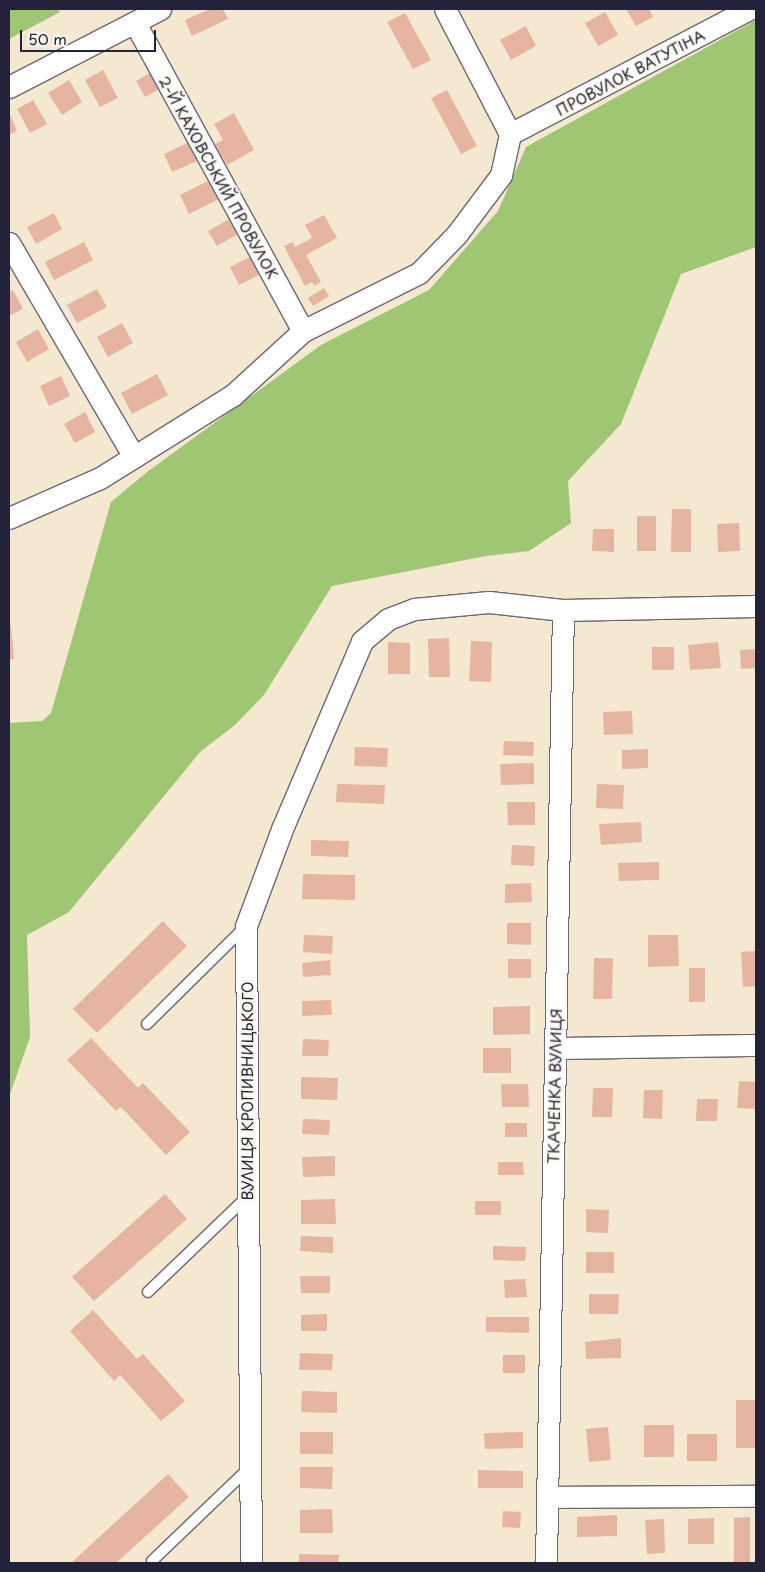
<!DOCTYPE html>
<html>
<head>
<meta charset="utf-8">
<style>
  body { margin:0 }
  #map { position:relative; width:765px; height:1572px; overflow:hidden; background:#f5e8d1; font-family:"Playpen Sans",sans-serif }
  div>[style] { position:absolute }
  .green>* { inset:0; background:#9fc773 }
  .building>* { inset:0; background:#e5b5a1 }
  .roads { filter:drop-shadow(1px 0 #6c6770) drop-shadow(-1px 0 #6c6770) drop-shadow(0 1px #6c6770) drop-shadow(0 -1px #6c6770) }
  .service>* { height:10px; margin:-5px; padding:0 5px; transform-origin:5px; border-radius:5px; background:#fff }
  .minor>* { height:21px; margin:-10.5px; padding:0 10.5px; transform-origin:10.5px; border-radius:10.5px; background:#fff }
  span { translate:-50% -50%; white-space:nowrap; text-align:center; line-height:1.15; -webkit-text-stroke:4px #fbf7ec; paint-order:stroke }
  .street-label { font-size:15px; color:#22223b }
  .frame { position:absolute; inset:0; border:10px solid #22223b; pointer-events:none }
  .scale { position:absolute; left:20px; top:30px; width:136px; height:22px; box-sizing:border-box; border:2px solid #22223b; border-top:0; padding-left:6px; font-size:15px; line-height:18px; white-space:nowrap; color:#22223b; -webkit-text-stroke:4px #fbf7ec; paint-order:stroke }
</style>
</head>
<body>
<div id="map">
  <div class="green">
    <div style="clip-path:polygon(9px 9px,58px 9px,60px 12px,9px 39px)"></div>
    <div style="clip-path:polygon(756px 20px,756px 247px,681px 274px,621px 424px,568px 481px,571px 523px,529px 551px,486px 556px,332px 586px,264px 695px,235px 725px,200px 752px,69px 912px,27px 935px,30px 1037px,9px 1097px,9px 723px,42px 721px,51px 713px,111px 502px,147px 472px,321px 345px,429px 290px,498px 211px,526px 147px)"></div>
  </div>
  <div class="building">
    <div style="clip-path:polygon(210px 9px,223px 9px,228px 19px,192px 36px,185px 20px)"></div>
    <div style="clip-path:polygon(626px 9px,649px 9px,653px 17px,636px 26px)"></div>
    <div style="clip-path:polygon(605px 12px,618px 35px,598px 46px,585px 23px)"></div>
    <div style="clip-path:polygon(405px 13px,431px 60px,413px 69px,387px 22px)"></div>
    <div style="clip-path:polygon(526px 26px,536px 46px,511px 60px,500px 40px)"></div>
    <div style="clip-path:polygon(103px 70px,118px 98px,100px 107px,85px 80px)"></div>
    <div style="clip-path:polygon(150px 73px,159px 89px,145px 97px,136px 81px)"></div>
    <div style="clip-path:polygon(69px 80px,82px 102px,62px 115px,48px 93px)"></div>
    <div style="clip-path:polygon(447px 90px,477px 146px,461px 154px,431px 98px)"></div>
    <div style="clip-path:polygon(33px 100px,47px 124px,30px 133px,17px 109px)"></div>
    <div style="clip-path:polygon(9px 112px,17px 131px,9px 135px)"></div>
    <div style="clip-path:polygon(234px 113px,254px 150px,227px 165px,215px 144px,223px 140px,214px 124px)"></div>
    <div style="clip-path:polygon(189px 142px,197px 161px,172px 172px,164px 154px)"></div>
    <div style="clip-path:polygon(210px 180px,219px 199px,189px 214px,180px 195px)"></div>
    <div style="clip-path:polygon(54px 213px,62px 229px,36px 244px,27px 227px)"></div>
    <div style="clip-path:polygon(324px 215px,337px 238px,306px 255px,321px 282px,314px 286px,312px 282px,305px 286px,284px 246px,293px 242px,295px 247px,312px 238px,305px 225px)"></div>
    <div style="clip-path:polygon(231px 218px,240px 233px,217px 246px,208px 231px)"></div>
    <div style="clip-path:polygon(84px 242px,93px 260px,54px 280px,45px 262px)"></div>
    <div style="clip-path:polygon(250px 257px,259px 275px,239px 285px,230px 267px)"></div>
    <div style="clip-path:polygon(324px 288px,329px 296px,313px 306px,308px 298px)"></div>
    <div style="clip-path:polygon(97px 289px,107px 307px,77px 323px,67px 305px)"></div>
    <div style="clip-path:polygon(13px 290px,23px 309px,9px 316px,9px 292px)"></div>
    <div style="clip-path:polygon(122px 323px,133px 343px,108px 357px,97px 337px)"></div>
    <div style="clip-path:polygon(38px 329px,49px 349px,27px 362px,16px 342px)"></div>
    <div style="clip-path:polygon(157px 374px,168px 395px,132px 414px,121px 393px)"></div>
    <div style="clip-path:polygon(61px 376px,70px 396px,49px 406px,40px 386px)"></div>
    <div style="clip-path:polygon(85px 412px,95px 432px,75px 443px,64px 424px)"></div>
    <div style="clip-path:polygon(672px 509px,691px 509px,691px 552px,671px 552px)"></div>
    <div style="clip-path:polygon(637px 516px,656px 516px,656px 551px,637px 551px)"></div>
    <div style="clip-path:polygon(739px 523px,740px 551px,718px 552px,717px 524px)"></div>
    <div style="clip-path:polygon(593px 529px,614px 529px,614px 552px,592px 551px)"></div>
    <div style="clip-path:polygon(9px 626px,11px 626px,14px 659px,9px 660px)"></div>
    <div style="clip-path:polygon(449px 638px,450px 677px,429px 677px,428px 639px)"></div>
    <div style="clip-path:polygon(471px 641px,492px 642px,491px 682px,469px 681px)"></div>
    <div style="clip-path:polygon(388px 642px,410px 643px,410px 674px,388px 674px)"></div>
    <div style="clip-path:polygon(718px 642px,721px 668px,690px 670px,688px 645px)"></div>
    <div style="clip-path:polygon(652px 647px,674px 647px,674px 670px,652px 670px)"></div>
    <div style="clip-path:polygon(756px 649px,756px 668px,741px 669px,740px 650px)"></div>
    <div style="clip-path:polygon(632px 711px,633px 734px,604px 735px,603px 712px)"></div>
    <div style="clip-path:polygon(504px 741px,534px 742px,533px 756px,503px 755px)"></div>
    <div style="clip-path:polygon(355px 747px,388px 748px,387px 767px,354px 766px)"></div>
    <div style="clip-path:polygon(648px 749px,648px 768px,622px 769px,622px 750px)"></div>
    <div style="clip-path:polygon(534px 763px,534px 784px,501px 785px,500px 764px)"></div>
    <div style="clip-path:polygon(337px 784px,385px 785px,384px 804px,336px 802px)"></div>
    <div style="clip-path:polygon(597px 784px,624px 785px,623px 809px,596px 808px)"></div>
    <div style="clip-path:polygon(507px 802px,535px 802px,535px 825px,508px 825px)"></div>
    <div style="clip-path:polygon(641px 822px,642px 842px,601px 845px,599px 824px)"></div>
    <div style="clip-path:polygon(311px 840px,349px 841px,348px 857px,311px 856px)"></div>
    <div style="clip-path:polygon(512px 845px,535px 846px,534px 866px,511px 865px)"></div>
    <div style="clip-path:polygon(659px 862px,659px 880px,619px 881px,618px 863px)"></div>
    <div style="clip-path:polygon(303px 874px,355px 875px,355px 900px,302px 899px)"></div>
    <div style="clip-path:polygon(531px 883px,532px 902px,505px 903px,505px 884px)"></div>
    <div style="clip-path:polygon(163px 921px,187px 946px,97px 1033px,73px 1009px)"></div>
    <div style="clip-path:polygon(507px 923px,531px 923px,531px 945px,507px 944px)"></div>
    <div style="clip-path:polygon(304px 935px,333px 936px,332px 954px,303px 952px)"></div>
    <div style="clip-path:polygon(648px 935px,678px 935px,679px 966px,648px 967px)"></div>
    <div style="clip-path:polygon(756px 951px,756px 986px,743px 987px,741px 952px)"></div>
    <div style="clip-path:polygon(594px 958px,613px 958px,612px 999px,593px 999px)"></div>
    <div style="clip-path:polygon(508px 959px,531px 959px,531px 978px,508px 978px)"></div>
    <div style="clip-path:polygon(330px 960px,331px 975px,303px 977px,302px 963px)"></div>
    <div style="clip-path:polygon(689px 968px,705px 968px,705px 1002px,689px 1002px)"></div>
    <div style="clip-path:polygon(331px 1000px,332px 1015px,302px 1016px,302px 1001px)"></div>
    <div style="clip-path:polygon(530px 1006px,530px 1034px,493px 1035px,493px 1007px)"></div>
    <div style="clip-path:polygon(91px 1038px,138px 1088px,143px 1083px,190px 1132px,166px 1155px,121px 1107px,116px 1111px,67px 1060px)"></div>
    <div style="clip-path:polygon(303px 1039px,329px 1040px,328px 1056px,302px 1056px)"></div>
    <div style="clip-path:polygon(483px 1048px,511px 1048px,511px 1073px,483px 1073px)"></div>
    <div style="clip-path:polygon(301px 1077px,338px 1078px,337px 1100px,301px 1099px)"></div>
    <div style="clip-path:polygon(739px 1081px,756px 1082px,756px 1109px,737px 1108px)"></div>
    <div style="clip-path:polygon(501px 1084px,528px 1084px,529px 1107px,502px 1107px)"></div>
    <div style="clip-path:polygon(593px 1088px,613px 1088px,612px 1117px,592px 1117px)"></div>
    <div style="clip-path:polygon(644px 1090px,663px 1090px,662px 1119px,643px 1118px)"></div>
    <div style="clip-path:polygon(697px 1099px,718px 1099px,717px 1121px,696px 1121px)"></div>
    <div style="clip-path:polygon(303px 1119px,330px 1120px,329px 1135px,302px 1134px)"></div>
    <div style="clip-path:polygon(505px 1123px,527px 1123px,527px 1137px,505px 1137px)"></div>
    <div style="clip-path:polygon(335px 1156px,335px 1176px,303px 1177px,302px 1157px)"></div>
    <div style="clip-path:polygon(498px 1162px,523px 1162px,524px 1175px,498px 1175px)"></div>
    <div style="clip-path:polygon(165px 1194px,187px 1219px,94px 1301px,72px 1277px)"></div>
    <div style="clip-path:polygon(335px 1199px,336px 1224px,301px 1224px,301px 1200px)"></div>
    <div style="clip-path:polygon(475px 1201px,501px 1201px,501px 1215px,475px 1215px)"></div>
    <div style="clip-path:polygon(586px 1209px,609px 1210px,608px 1233px,586px 1232px)"></div>
    <div style="clip-path:polygon(301px 1236px,333px 1237px,333px 1253px,300px 1251px)"></div>
    <div style="clip-path:polygon(493px 1246px,526px 1247px,525px 1261px,493px 1260px)"></div>
    <div style="clip-path:polygon(586px 1252px,614px 1252px,614px 1273px,586px 1273px)"></div>
    <div style="clip-path:polygon(300px 1276px,330px 1276px,330px 1293px,301px 1293px)"></div>
    <div style="clip-path:polygon(525px 1279px,527px 1297px,505px 1298px,504px 1280px)"></div>
    <div style="clip-path:polygon(589px 1294px,619px 1294px,618px 1314px,589px 1314px)"></div>
    <div style="clip-path:polygon(93px 1310px,137px 1359px,143px 1354px,185px 1401px,161px 1421px,120px 1375px,114px 1381px,70px 1331px)"></div>
    <div style="clip-path:polygon(327px 1314px,327px 1331px,301px 1331px,301px 1315px)"></div>
    <div style="clip-path:polygon(486px 1317px,529px 1317px,529px 1333px,486px 1332px)"></div>
    <div style="clip-path:polygon(621px 1338px,621px 1358px,586px 1359px,585px 1342px)"></div>
    <div style="clip-path:polygon(300px 1353px,333px 1354px,332px 1370px,299px 1370px)"></div>
    <div style="clip-path:polygon(503px 1355px,525px 1355px,525px 1373px,503px 1373px)"></div>
    <div style="clip-path:polygon(302px 1391px,337px 1392px,337px 1413px,301px 1412px)"></div>
    <div style="clip-path:polygon(736px 1400px,756px 1400px,756px 1448px,736px 1448px)"></div>
    <div style="clip-path:polygon(644px 1425px,674px 1425px,674px 1457px,644px 1457px)"></div>
    <div style="clip-path:polygon(608px 1427px,611px 1460px,589px 1462px,586px 1429px)"></div>
    <div style="clip-path:polygon(300px 1432px,333px 1432px,333px 1454px,300px 1454px)"></div>
    <div style="clip-path:polygon(523px 1432px,523px 1448px,485px 1449px,484px 1433px)"></div>
    <div style="clip-path:polygon(687px 1434px,717px 1434px,717px 1461px,687px 1461px)"></div>
    <div style="clip-path:polygon(300px 1467px,333px 1467px,332px 1489px,300px 1488px)"></div>
    <div style="clip-path:polygon(478px 1470px,523px 1471px,523px 1488px,478px 1488px)"></div>
    <div style="clip-path:polygon(168px 1474px,189px 1497px,116px 1563px,75px 1563px,73px 1561px)"></div>
    <div style="clip-path:polygon(332px 1509px,333px 1533px,300px 1533px,300px 1510px)"></div>
    <div style="clip-path:polygon(503px 1511px,521px 1512px,520px 1528px,502px 1527px)"></div>
    <div style="clip-path:polygon(617px 1515px,617px 1536px,577px 1537px,577px 1517px)"></div>
    <div style="clip-path:polygon(750px 1517px,750px 1563px,734px 1563px,734px 1518px)"></div>
    <div style="clip-path:polygon(714px 1518px,714px 1544px,688px 1544px,688px 1519px)"></div>
    <div style="clip-path:polygon(664px 1519px,665px 1553px,647px 1554px,645px 1520px)"></div>
    <div style="clip-path:polygon(299px 1554px,339px 1555px,338px 1563px,299px 1563px)"></div>
  </div>
  <div class="roads">
    <div class="service">
      <div style="left:147px;top:1024px;width:136px;rotate:-44.7deg"></div>
      <div style="left:148px;top:1292px;width:137px;rotate:-43.8deg"></div>
      <div style="left:152px;top:1561px;width:134px;rotate:-43.8deg"></div>
    </div>
    <div class="minor">
      <div style="left:445px;top:9px;width:141px;rotate:62.5deg"></div>
      <div style="left:135px;top:23px;width:351px;rotate:61.4deg"></div>
      <div style="left:9px;top:87px;width:170px;rotate:-27.3deg"></div>
      <div style="left:510px;top:134px;width:270px;rotate:-27.6deg"></div>
      <div style="left:9px;top:243px;width:248px;rotate:59.7deg"></div>
      <div style="left:9px;top:518px;width:99px;rotate:-23.7deg"></div>
      <div style="left:100px;top:478px;width:157px;rotate:-32deg"></div>
      <div style="left:233px;top:395px;width:95px;rotate:-42.4deg"></div>
      <div style="left:303px;top:331px;width:130px;rotate:-26.6deg"></div>
      <div style="left:419px;top:273px;width:54px;rotate:-45.7deg"></div>
      <div style="left:457px;top:234px;width:74px;rotate:-53.3deg"></div>
      <div style="left:501px;top:175px;width:42px;rotate:-77.6deg"></div>
      <div style="left:555px;top:1048px;width:201px;rotate:-0.9deg"></div>
      <div style="left:548px;top:1497px;width:208px;rotate:-0.3deg"></div>
      <div style="left:251px;top:1563px;width:637px;rotate:-90.45deg"></div>
      <div style="left:246px;top:926px;width:103px;rotate:-69.6deg"></div>
      <div style="left:282px;top:829px;width:204px;rotate:-66.9deg"></div>
      <div style="left:362px;top:641px;width:34px;rotate:-40deg"></div>
      <div style="left:388px;top:619px;width:28px;rotate:-21deg"></div>
      <div style="left:414px;top:609px;width:75px;rotate:-5.3deg"></div>
      <div style="left:489px;top:602px;width:74px;rotate:6.2deg"></div>
      <div style="left:563px;top:610px;width:193px;rotate:-1.2deg"></div>
      <div style="left:546px;top:1563px;width:953px;rotate:-88.98deg"></div>
    </div>
  </div>
  <div class="street-label">
    <span style="left:630px;top:72px;rotate:-28deg">ПРОВУЛОК ВАТУТІНА</span>
    <span style="left:219px;top:177px;rotate:61deg">2-Й КАХОВСЬКИЙ ПРОВУЛОК</span>
    <span style="left:554px;top:1086px;rotate:-89deg">ТКАЧЕНКА ВУЛИЦЯ</span>
    <span style="left:247px;top:1091px;rotate:-90deg">ВУЛИЦЯ КРОПИВНИЦЬКОГО</span>
  </div>
  <div class="frame"></div>
  <div class="scale">50 m</div>
</div>
</body>
</html>
